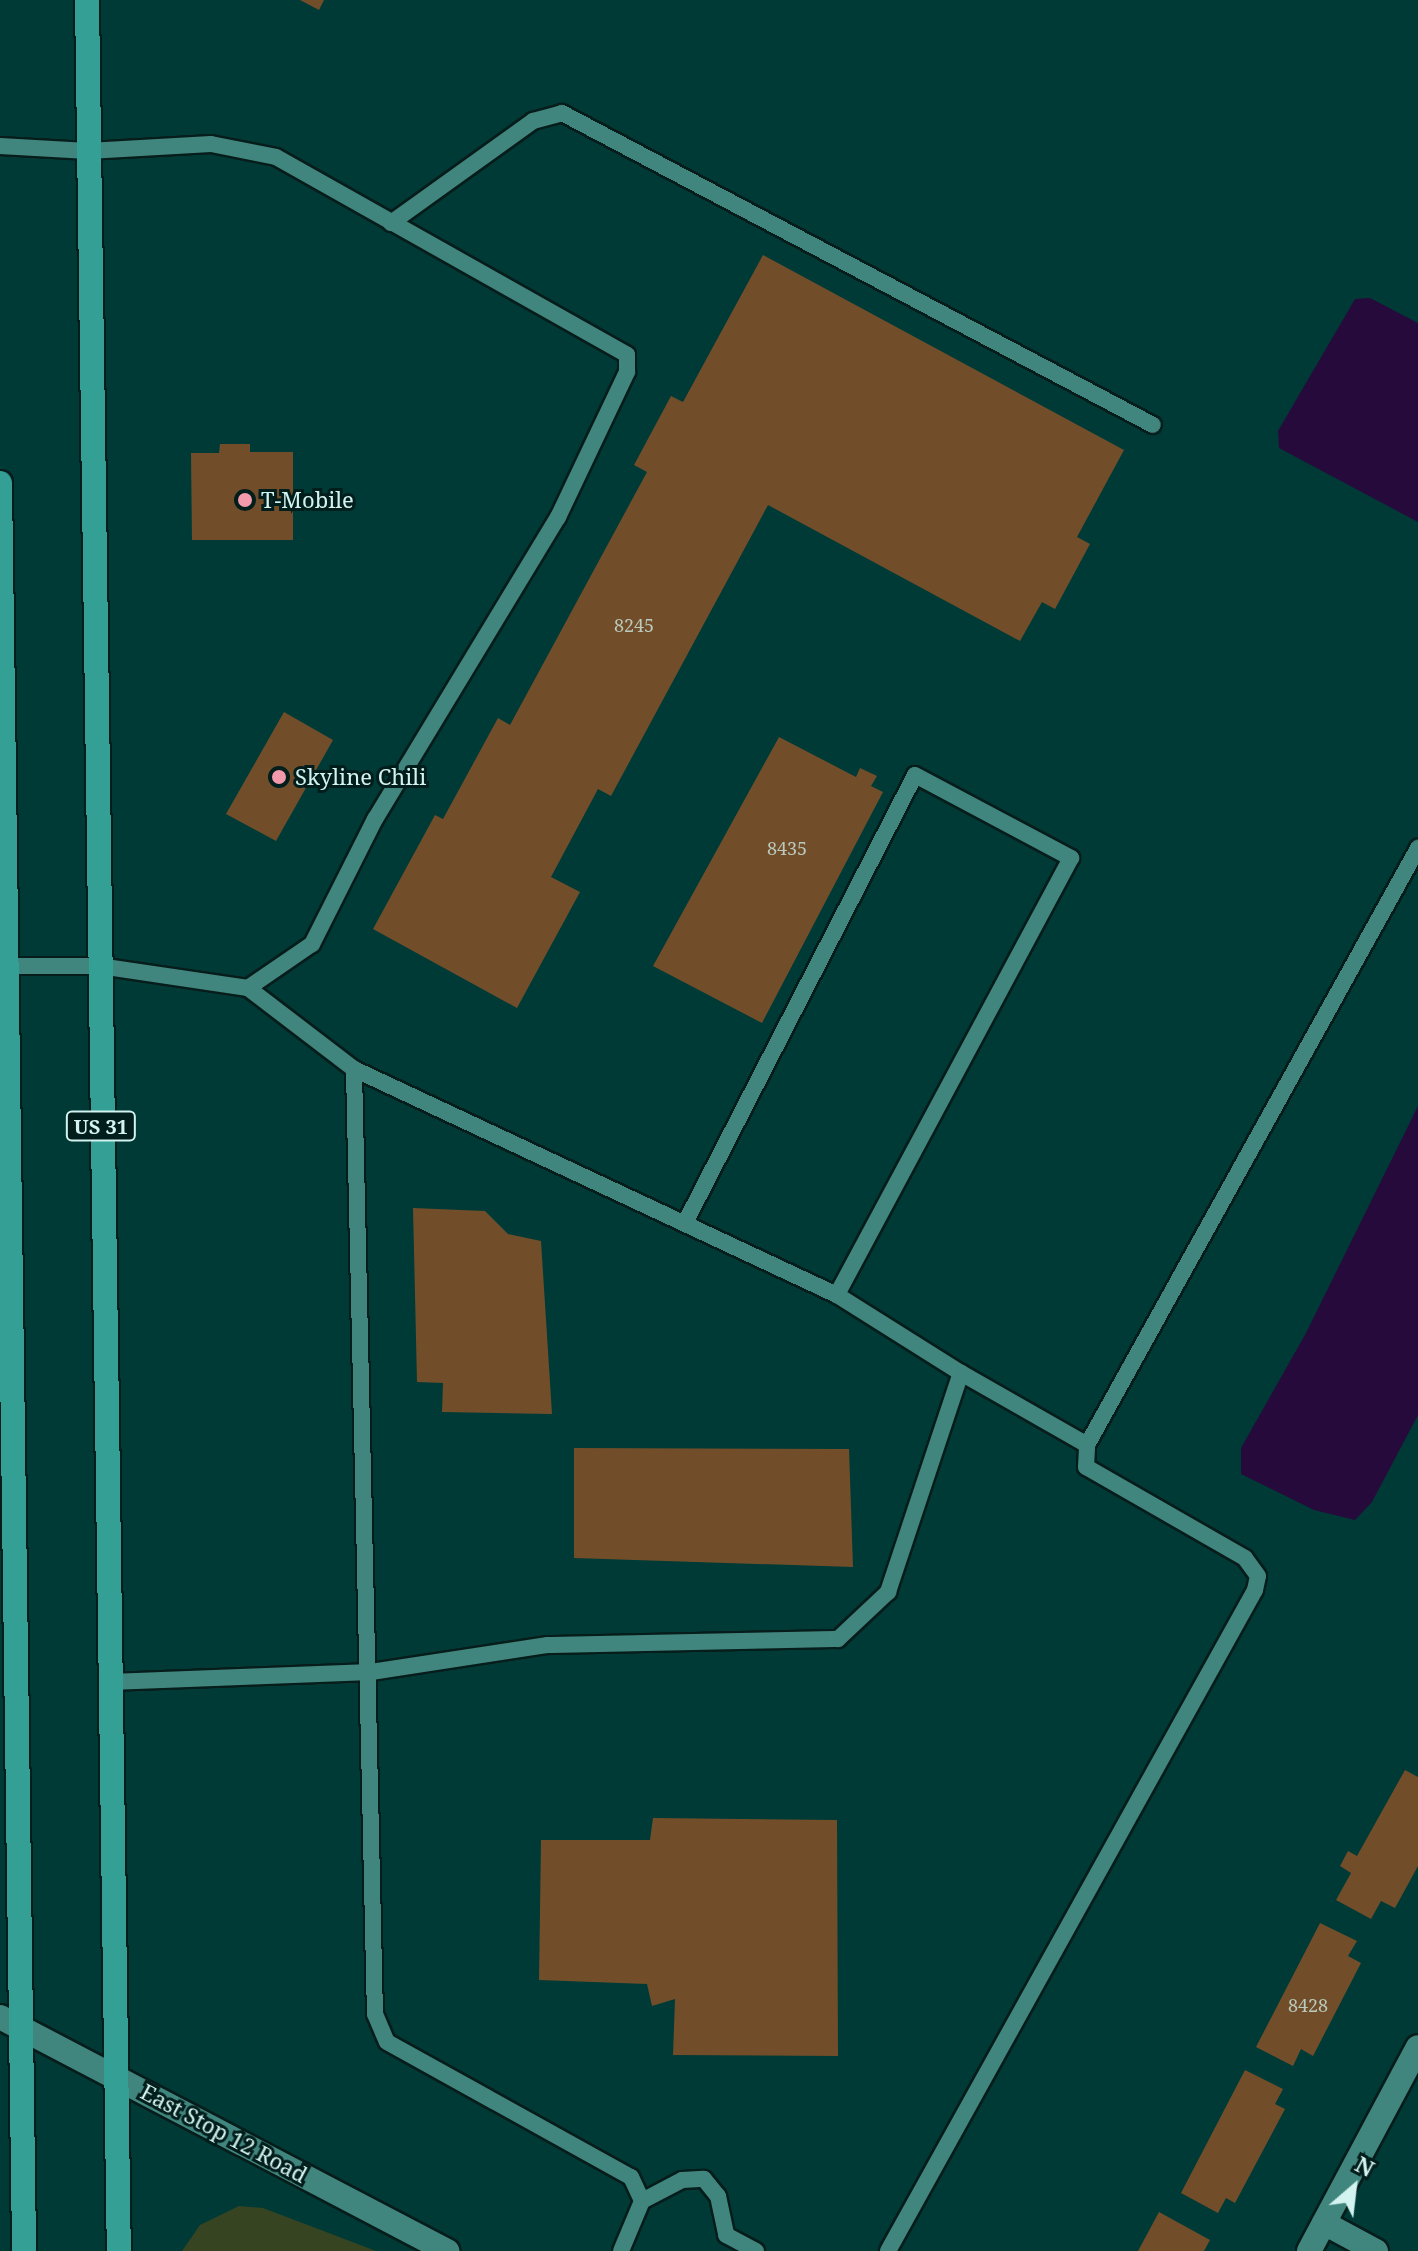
<!DOCTYPE html>
<html>
<head>
<meta charset="utf-8">
<style>
  body { margin:0 }
  #map { position:relative; width:1418px; height:2251px; overflow:hidden; background:#003a36; font-family:"Noto Serif",serif }
  div>[style] { position:absolute }
  .green>* { inset:0; background:#374422 }
  .water>* { inset:0; background:#260a3b }
  .building>* { inset:0; background:#714e29 }
  .roads { filter:drop-shadow(2px 0 #071d1b) drop-shadow(-2px 0 #071d1b) drop-shadow(0 2px #071d1b) drop-shadow(0 -2px #071d1b) }
  .lane>* { height:16px; margin:-8px; padding:0 8px; transform-origin:8px; border-radius:8px; background:#41867e }
  .street>* { height:24px; margin:-12px; padding:0 12px; transform-origin:12px; border-radius:12px; background:#41867e }
  .secondary>* { height:24px; margin:-12px; padding:0 12px; transform-origin:12px; border-radius:12px; background:#41867e }
  .primary>* { height:24px; margin:-12px; padding:0 12px; transform-origin:12px; border-radius:12px; background:#349f95 }
  .dots>* { width:22px; height:22px; translate:-50% -50%; box-sizing:border-box; border:4px solid #021e1c; border-radius:50% }
  span { translate:-50% -50%; white-space:nowrap; text-align:center; line-height:1.15; -webkit-text-stroke:6px #021e1c; paint-order:stroke }
  .number-label { font-size:18px; color:#bacabe }
  .number-label span { -webkit-text-stroke-width:0 }
  .shield-label span { padding:2px 6px; background:#021e1c; border:2px solid; border-radius:6px; -webkit-text-stroke-width:0 }
  .shield-label { font-size:20px; color:#d2f3ef; font-weight:700 }
  .poi-label { font-size:22px; color:#d2f3ef }
  .left { translate:0 -50%; text-align:left }
  .street-label { font-size:22px; color:#d2f3ef }
  .north { position:absolute; left:1314px; top:2147px; width:80px; height:80px; -webkit-text-stroke:6px #021e1c; paint-order:stroke; rotate:28deg; font-size:22px; font-weight:700; line-height:32px; text-align:center; color:#d2f3ef }
  .north::after { content:''; display:block; margin:auto; width:28px; height:36px; background:#d2f3ef; clip-path:polygon(50% 0,100% 100%,50% 72%,0 100%) }
</style>
</head>
<body>
<div id="map">
  <div class="green">
    <div style="clip-path:polygon(239px 2206px,263px 2208px,376px 2251px,182px 2251px,200px 2225px)"></div>
  </div>
  <div class="water">
    <div style="clip-path:polygon(1370px 298px,1418px 323px,1418px 522px,1279px 448px,1278px 431px,1355px 299px)"></div>
    <div style="clip-path:polygon(1418px 1106px,1418px 1415px,1372px 1502px,1355px 1520px,1314px 1510px,1241px 1474px,1241px 1448px,1306px 1333px)"></div>
  </div>
  <div class="building">
    <div style="clip-path:polygon(300px 0,324px 0,319px 10px)"></div>
    <div style="clip-path:polygon(763px 255px,1124px 450px,1077px 537px,1090px 544px,1055px 609px,1042px 602px,1020px 641px,768px 505px,611px 796px,598px 789px,551px 877px,580px 892px,517px 1008px,373px 929px,435px 815px,443px 819px,498px 718px,510px 725px,647px 472px,634px 465px,671px 396px,683px 402px)"></div>
    <div style="clip-path:polygon(220px 444px,250px 444px,250px 452px,293px 452px,293px 540px,192px 540px,191px 453px,219px 453px)"></div>
    <div style="clip-path:polygon(284px 712px,333px 740px,276px 841px,226px 814px)"></div>
    <div style="clip-path:polygon(779px 737px,856px 777px,860px 768px,877px 776px,871px 786px,883px 792px,762px 1023px,653px 966px)"></div>
    <div style="clip-path:polygon(413px 1208px,485px 1211px,508px 1234px,541px 1241px,552px 1414px,442px 1412px,443px 1383px,417px 1382px)"></div>
    <div style="clip-path:polygon(574px 1448px,849px 1449px,853px 1567px,574px 1558px)"></div>
    <div style="clip-path:polygon(1405px 1770px,1418px 1777px,1418px 1866px,1395px 1908px,1381px 1901px,1371px 1919px,1336px 1900px,1351px 1873px,1340px 1866px,1348px 1851px,1357px 1856px)"></div>
    <div style="clip-path:polygon(653px 1818px,837px 1820px,838px 2056px,673px 2055px,675px 1999px,652px 2006px,647px 1984px,539px 1980px,541px 1840px,650px 1840px)"></div>
    <div style="clip-path:polygon(1320px 1923px,1357px 1941px,1348px 1956px,1361px 1963px,1313px 2056px,1301px 2049px,1293px 2066px,1256px 2047px)"></div>
    <div style="clip-path:polygon(1245px 2070px,1283px 2089px,1275px 2104px,1285px 2109px,1235px 2203px,1226px 2198px,1218px 2213px,1181px 2193px)"></div>
    <div style="clip-path:polygon(1159px 2212px,1210px 2240px,1204px 2251px,1138px 2251px)"></div>
  </div>
  <div class="roads">
    <div class="lane">
      <div style="left:0;top:146px;width:88px;rotate:3.3deg"></div>
      <div style="left:88px;top:151px;width:123px;rotate:-3.3deg"></div>
      <div style="left:211px;top:144px;width:66px;rotate:11.3deg"></div>
      <div style="left:276px;top:157px;width:403px;rotate:29.4deg"></div>
      <div style="left:627px;top:355px;width:17px;rotate:90deg"></div>
      <div style="left:627px;top:372px;width:161px;rotate:115.4deg"></div>
      <div style="left:558px;top:517px;width:353px;rotate:121.2deg"></div>
      <div style="left:375px;top:819px;width:140px;rotate:116.7deg"></div>
      <div style="left:312px;top:944px;width:78px;rotate:145.5deg"></div>
      <div style="left:248px;top:988px;width:151px;rotate:-171.6deg"></div>
      <div style="left:99px;top:966px;width:99px;rotate:180deg"></div>
      <div style="left:391px;top:223px;width:175px;rotate:-35.7deg"></div>
      <div style="left:533px;top:121px;width:30px;rotate:-15deg"></div>
      <div style="left:562px;top:113px;width:668px;rotate:27.83deg"></div>
      <div style="left:248px;top:988px;width:133px;rotate:37.4deg"></div>
      <div style="left:354px;top:1069px;width:533px;rotate:25.08deg"></div>
      <div style="left:837px;top:1295px;width:146px;rotate:32.2deg"></div>
      <div style="left:354px;top:1069px;width:945px;rotate:88.73deg"></div>
      <div style="left:375px;top:2014px;width:30px;rotate:67deg"></div>
      <div style="left:387px;top:2042px;width:279px;rotate:29deg"></div>
      <div style="left:631px;top:2177px;width:26px;rotate:65deg"></div>
      <div style="left:642px;top:2201px;width:54px;rotate:112.8deg"></div>
      <div style="left:686px;top:1221px;width:501px;rotate:-62.82deg"></div>
      <div style="left:915px;top:775px;width:177px;rotate:28deg"></div>
      <div style="left:1071px;top:858px;width:496px;rotate:118.2deg"></div>
      <div style="left:110px;top:1682px;width:261px;rotate:-2.2deg"></div>
      <div style="left:371px;top:1672px;width:179px;rotate:-8.7deg"></div>
      <div style="left:548px;top:1645px;width:290px;rotate:-1.2deg"></div>
      <div style="left:838px;top:1639px;width:69px;rotate:-43.2deg"></div>
      <div style="left:888px;top:1592px;width:231px;rotate:-71.6deg"></div>
      <div style="left:961px;top:1373px;width:145px;rotate:29.7deg"></div>
      <div style="left:642px;top:2201px;width:45px;rotate:-27.7deg"></div>
      <div style="left:682px;top:2180px;width:22px;rotate:-3deg"></div>
      <div style="left:704px;top:2179px;width:22px;rotate:51deg"></div>
      <div style="left:718px;top:2196px;width:40px;rotate:78deg"></div>
      <div style="left:726px;top:2235px;width:34px;rotate:28deg"></div>
      <div style="left:888px;top:2251px;width:756px;rotate:-60.96deg"></div>
      <div style="left:1255px;top:1590px;width:14px;rotate:-78deg"></div>
      <div style="left:1258px;top:1576px;width:22px;rotate:-126deg"></div>
      <div style="left:1245px;top:1558px;width:183px;rotate:-150.2deg"></div>
      <div style="left:1086px;top:1467px;width:22px;rotate:-87deg"></div>
      <div style="left:1087px;top:1445px;width:683px;rotate:-60.99deg"></div>
    </div>
    <div class="street">
      <div style="left:1324px;top:2223px;width:59px;rotate:28.3deg"></div>
      <div style="left:1309px;top:2251px;width:231px;rotate:-61.9deg"></div>
    </div>
    <div class="secondary">
      <div style="left:0;top:2017px;width:505px;rotate:27.63deg"></div>
    </div>
    <div class="primary">
      <div style="left:87px;top:0;width:2251px;rotate:89.19deg"></div>
      <div style="left:0;top:483px;width:1768px;rotate:89.22deg"></div>
    </div>
  </div>
  <div class="dots">
    <div style="left:245px;top:500px;background:#f29aac"></div>
    <div style="left:279px;top:777px;background:#f29aac"></div>
  </div>
  <div class="number-label">
    <span style="left:634px;top:625px">8245</span>
    <span style="left:787px;top:848px">8435</span>
    <span style="left:1308px;top:2005px">8428</span>
  </div>
  <div class="shield-label">
    <span style="left:101px;top:1126px">US 31</span>
  </div>
  <div class="poi-label">
    <span class="left" style="left:261px;top:500px">T-Mobile</span>
    <span class="left" style="left:295px;top:777px">Skyline Chili</span>
  </div>
  <div class="street-label">
    <span style="left:224px;top:2133px;rotate:28deg">East Stop 12 Road</span>
  </div>
  <div class="north">N</div>
</div>
</body>
</html>
